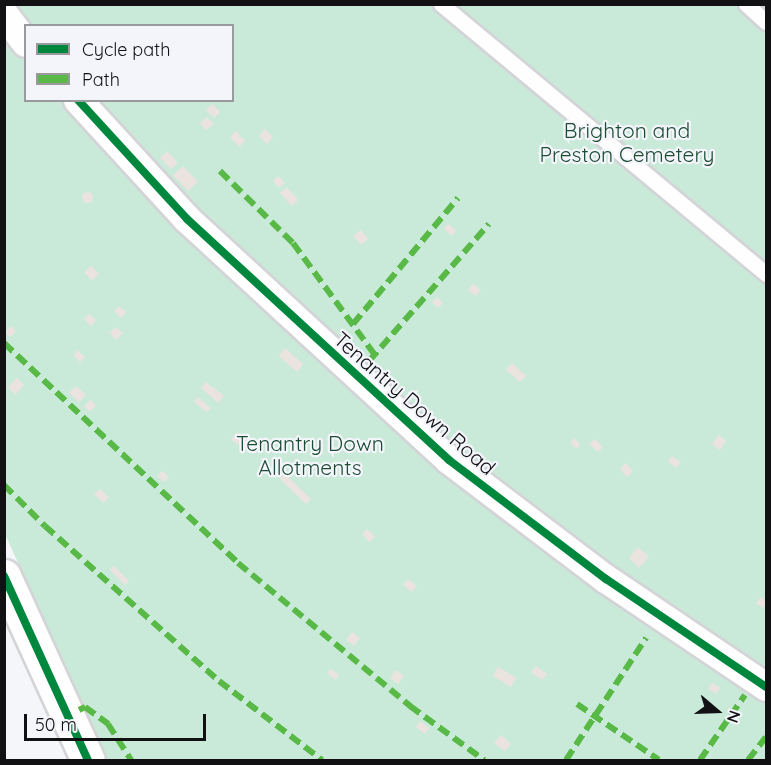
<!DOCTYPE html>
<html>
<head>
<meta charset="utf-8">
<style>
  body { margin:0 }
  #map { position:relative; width:771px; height:765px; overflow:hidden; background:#f5f6fa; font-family:Quicksand,sans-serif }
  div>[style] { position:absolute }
  .green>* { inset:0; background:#caead9 }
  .building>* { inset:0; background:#ebe3dd }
  .round { border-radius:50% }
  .roads { filter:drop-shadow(2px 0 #d3d4d7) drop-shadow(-2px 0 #d3d4d7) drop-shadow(0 2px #d3d4d7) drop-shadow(0 -2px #d3d4d7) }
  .lane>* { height:15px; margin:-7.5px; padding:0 7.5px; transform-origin:7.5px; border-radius:7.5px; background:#fefefe }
  .street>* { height:28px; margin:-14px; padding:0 14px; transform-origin:14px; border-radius:14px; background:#fefefe }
  .secondary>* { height:33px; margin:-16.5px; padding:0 16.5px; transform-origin:16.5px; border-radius:16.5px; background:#fefefe }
  .quiet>* { height:6px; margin-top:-3px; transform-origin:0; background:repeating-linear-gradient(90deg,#58b947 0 12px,transparent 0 18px) }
  .cycleway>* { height:8px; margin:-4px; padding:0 4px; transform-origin:4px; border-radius:4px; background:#00873e }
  span { translate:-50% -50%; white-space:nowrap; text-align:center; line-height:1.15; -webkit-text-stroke:4.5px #f4f5fb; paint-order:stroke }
  .park-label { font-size:21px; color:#1b4d33 }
  .street-label { font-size:21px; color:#111113 }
  .frame { position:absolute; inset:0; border:6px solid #111113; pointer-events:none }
  .legend { position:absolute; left:24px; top:24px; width:210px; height:78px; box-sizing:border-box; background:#f4f5fb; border:2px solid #999a9e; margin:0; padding:8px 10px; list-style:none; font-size:18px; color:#111113 }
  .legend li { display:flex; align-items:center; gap:12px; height:30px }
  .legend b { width:30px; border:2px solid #999a9e }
  .north { position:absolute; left:687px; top:681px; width:60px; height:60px; -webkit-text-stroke:4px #f4f5fb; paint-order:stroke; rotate:109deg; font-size:16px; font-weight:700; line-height:24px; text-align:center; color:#111113 }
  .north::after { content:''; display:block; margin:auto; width:21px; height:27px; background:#111113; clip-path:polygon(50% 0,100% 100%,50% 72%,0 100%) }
  .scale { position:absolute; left:24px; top:714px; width:182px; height:27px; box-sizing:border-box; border:3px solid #111113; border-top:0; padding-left:8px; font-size:18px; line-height:21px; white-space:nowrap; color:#111113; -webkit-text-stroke:4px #f4f5fb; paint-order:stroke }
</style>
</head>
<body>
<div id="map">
  <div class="green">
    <div style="clip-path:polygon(evenodd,4px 5px,766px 5px,766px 760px,107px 760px,5px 534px,4px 5px,26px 26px,232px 26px,232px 100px,26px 100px,26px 26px)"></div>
  </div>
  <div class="building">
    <div style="clip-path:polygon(212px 104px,220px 112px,214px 118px,206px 110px)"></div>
    <div style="clip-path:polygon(207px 117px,214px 124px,206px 130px,200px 123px)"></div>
    <div style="clip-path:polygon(265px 129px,273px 137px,267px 144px,259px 136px)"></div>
    <div style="clip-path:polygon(236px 131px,245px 141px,239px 147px,230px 137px)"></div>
    <div style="clip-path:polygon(167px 151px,178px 163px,171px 169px,160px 158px)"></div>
    <div style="clip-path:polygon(183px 166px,198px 182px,188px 191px,173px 175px)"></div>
    <div style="clip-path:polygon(278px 176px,285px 183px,279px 188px,273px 181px)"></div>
    <div style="clip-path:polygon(287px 187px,298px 200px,292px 206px,280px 193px)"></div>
    <div class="round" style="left:81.5px;top:191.5px;width:11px;height:11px"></div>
    <div style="clip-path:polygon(448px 224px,456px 230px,452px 236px,444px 229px)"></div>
    <div style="clip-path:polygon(361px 230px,368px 239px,361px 245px,353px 236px)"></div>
    <div style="clip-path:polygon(91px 266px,99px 274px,92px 280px,84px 272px)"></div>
    <div style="clip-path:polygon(473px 284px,481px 290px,476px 296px,468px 290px)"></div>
    <div style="clip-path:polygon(437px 297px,443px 303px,438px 308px,432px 302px)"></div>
    <div style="clip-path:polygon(119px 306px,126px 312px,121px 318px,114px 311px)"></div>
    <div style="clip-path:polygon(89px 314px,96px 320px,91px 326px,84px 319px)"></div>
    <div style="clip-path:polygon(11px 326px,16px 331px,10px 337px,5px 332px)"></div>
    <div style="clip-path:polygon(115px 327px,123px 333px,116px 340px,110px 333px)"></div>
    <div style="clip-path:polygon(285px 348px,303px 364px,297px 372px,279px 356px)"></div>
    <div style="clip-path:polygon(77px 350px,85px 357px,80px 362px,73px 355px)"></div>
    <div style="clip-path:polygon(512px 363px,526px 376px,520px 382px,506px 370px)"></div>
    <div style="clip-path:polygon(17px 378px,24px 385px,15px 395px,8px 387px)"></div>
    <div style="clip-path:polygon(206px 382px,224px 396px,218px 403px,201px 388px)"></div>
    <div style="clip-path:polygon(76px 386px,86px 395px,79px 402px,69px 393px)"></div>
    <div style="clip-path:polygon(198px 397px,211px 408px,207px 412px,194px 402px)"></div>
    <div style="clip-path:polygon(90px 400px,96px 405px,90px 412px,84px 406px)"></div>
    <div style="clip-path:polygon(237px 432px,244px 439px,238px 445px,231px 439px)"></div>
    <div style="clip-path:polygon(719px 435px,726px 441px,720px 450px,712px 444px)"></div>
    <div style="clip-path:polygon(575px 438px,580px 445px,576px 449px,570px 442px)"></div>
    <div style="clip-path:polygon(595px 439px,603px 447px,598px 452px,589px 444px)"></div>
    <div style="clip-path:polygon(672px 456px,681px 462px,676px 468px,668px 461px)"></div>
    <div style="clip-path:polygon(626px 463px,633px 471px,627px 477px,620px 469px)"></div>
    <div style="clip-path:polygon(162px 471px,169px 477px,164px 482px,157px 476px)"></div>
    <div style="clip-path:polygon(285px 474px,311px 499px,306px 504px,280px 479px)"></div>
    <div style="clip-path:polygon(100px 489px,109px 497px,103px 503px,94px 494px)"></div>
    <div style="clip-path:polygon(367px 529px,375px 537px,369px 542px,362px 534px)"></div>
    <div style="clip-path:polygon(638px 547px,649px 557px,639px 568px,629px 558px)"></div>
    <div style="clip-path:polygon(114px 566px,129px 581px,125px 585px,110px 570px)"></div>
    <div style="clip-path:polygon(408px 579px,417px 586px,412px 592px,403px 585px)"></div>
    <div style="clip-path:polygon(761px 597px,766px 602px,763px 608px,756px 603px)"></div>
    <div style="clip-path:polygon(352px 632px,360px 638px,354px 646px,346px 640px)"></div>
    <div style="clip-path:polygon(536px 666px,547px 674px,542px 680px,531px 672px)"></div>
    <div style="clip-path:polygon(498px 667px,516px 678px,511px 687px,493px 676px)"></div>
    <div style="clip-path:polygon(331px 669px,339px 675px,335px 680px,327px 673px)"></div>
    <div style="clip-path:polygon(396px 670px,404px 676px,398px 684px,390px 678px)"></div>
    <div style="clip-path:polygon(712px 683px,720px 688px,716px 694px,708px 689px)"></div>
    <div style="clip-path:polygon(420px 721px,429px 728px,425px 734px,416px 727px)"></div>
    <div style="clip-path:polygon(501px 735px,511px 744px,505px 751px,494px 743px)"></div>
  </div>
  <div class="roads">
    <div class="lane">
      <div style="left:441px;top:4px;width:423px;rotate:39.7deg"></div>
      <div style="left:746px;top:4px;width:27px;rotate:42deg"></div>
    </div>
    <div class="street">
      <div style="left:4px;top:14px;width:36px;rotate:53deg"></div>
      <div style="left:78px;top:100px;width:161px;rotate:47.5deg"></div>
      <div style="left:187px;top:219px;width:356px;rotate:42.6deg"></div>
      <div style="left:449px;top:460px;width:197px;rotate:37.2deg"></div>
      <div style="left:606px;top:579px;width:193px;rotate:34deg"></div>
    </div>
    <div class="secondary">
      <div style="left:4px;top:576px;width:202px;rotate:65.5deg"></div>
    </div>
  </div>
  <div class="quiet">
    <div style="left:220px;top:171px;width:103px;rotate:44.6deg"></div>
    <div style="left:293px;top:243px;width:139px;rotate:53.8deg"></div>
    <div style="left:353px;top:324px;width:164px;rotate:-50.2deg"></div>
    <div style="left:4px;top:343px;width:321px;rotate:43.2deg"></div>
    <div style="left:238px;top:563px;width:224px;rotate:39.7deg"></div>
    <div style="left:410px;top:706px;width:92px;rotate:36.1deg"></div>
    <div style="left:369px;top:361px;width:182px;rotate:-48.8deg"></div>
    <div style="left:4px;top:485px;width:58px;rotate:45deg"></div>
    <div style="left:45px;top:526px;width:233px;rotate:41.7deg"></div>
    <div style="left:219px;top:681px;width:130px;rotate:37.5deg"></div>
    <div style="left:577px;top:704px;width:99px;rotate:34.3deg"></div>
    <div style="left:79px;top:710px;width:7px;rotate:-27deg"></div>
    <div style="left:85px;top:707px;width:29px;rotate:36deg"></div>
    <div style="left:108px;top:724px;width:43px;rotate:57.4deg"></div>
    <div style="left:566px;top:760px;width:146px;rotate:-56.7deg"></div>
    <div style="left:700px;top:760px;width:79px;rotate:-55.3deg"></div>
    <div style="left:748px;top:760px;width:29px;rotate:-52deg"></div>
  </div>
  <div class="cycleway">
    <div style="left:78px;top:100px;width:161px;rotate:47.5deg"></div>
    <div style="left:187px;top:219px;width:356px;rotate:42.6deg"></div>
    <div style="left:449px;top:460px;width:197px;rotate:37.2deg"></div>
    <div style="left:606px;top:579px;width:193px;rotate:34deg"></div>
    <div style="left:4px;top:576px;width:202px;rotate:65.5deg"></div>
  </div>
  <div class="park-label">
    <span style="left:627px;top:142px">Brighton and<br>Preston Cemetery</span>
    <span style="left:310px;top:455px">Tenantry Down<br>Allotments</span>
  </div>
  <div class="street-label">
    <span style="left:415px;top:403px;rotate:41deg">Tenantry Down Road</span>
  </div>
  <div class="frame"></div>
  <ul class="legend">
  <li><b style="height:8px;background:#00873e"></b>Cycle path</li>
  <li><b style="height:8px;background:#58b947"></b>Path</li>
  </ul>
  <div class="north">N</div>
  <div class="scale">50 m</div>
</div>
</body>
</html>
